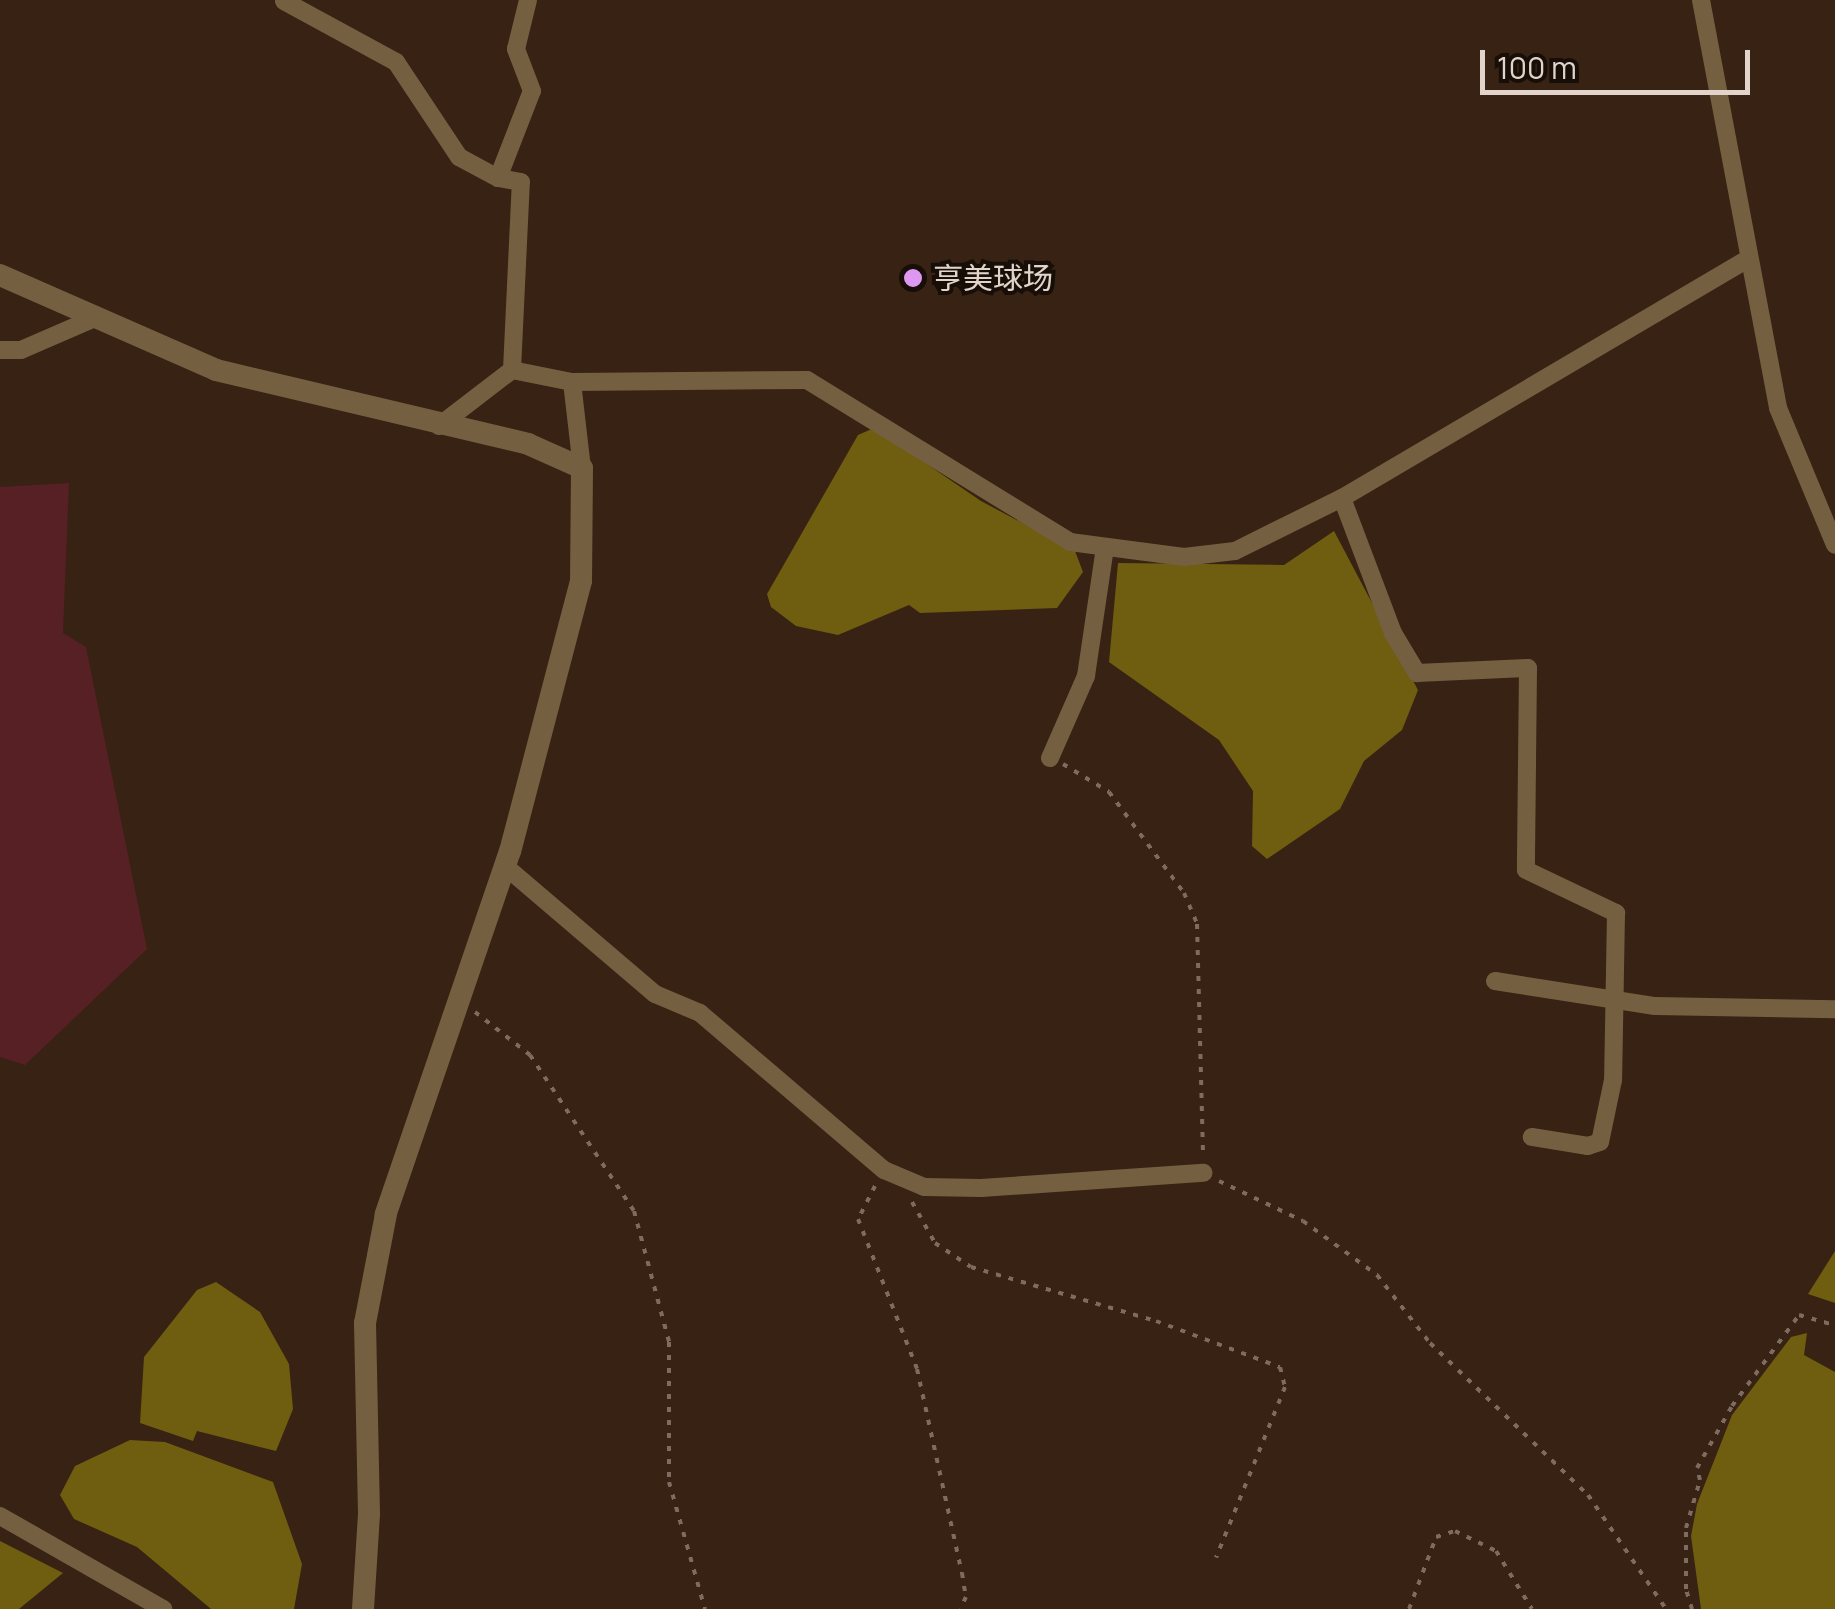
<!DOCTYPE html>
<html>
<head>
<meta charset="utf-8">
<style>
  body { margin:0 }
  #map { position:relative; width:1835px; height:1609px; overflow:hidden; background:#372213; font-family:Manrope,"Noto Sans SC",sans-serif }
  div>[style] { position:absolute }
  .green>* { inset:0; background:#562025 }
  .water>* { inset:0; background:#6f5d10 }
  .path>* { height:4px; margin-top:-2px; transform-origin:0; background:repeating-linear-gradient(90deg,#7f6c60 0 5px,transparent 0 13px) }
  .minor>* { height:18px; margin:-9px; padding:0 9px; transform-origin:9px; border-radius:9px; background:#755f41 }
  .tertiary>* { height:22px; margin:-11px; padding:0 11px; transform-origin:11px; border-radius:11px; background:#755f41 }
  .dots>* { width:28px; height:28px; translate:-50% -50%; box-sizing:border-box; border:5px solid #170e08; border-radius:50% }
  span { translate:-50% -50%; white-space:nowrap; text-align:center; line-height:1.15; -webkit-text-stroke:8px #170e08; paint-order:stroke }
  .poi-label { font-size:30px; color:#e3d4cb }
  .left { translate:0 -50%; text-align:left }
  .scale { position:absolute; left:1480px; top:50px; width:270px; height:45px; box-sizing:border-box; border:5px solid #e3d4cb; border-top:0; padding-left:12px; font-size:30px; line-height:35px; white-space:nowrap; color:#e3d4cb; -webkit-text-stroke:8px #170e08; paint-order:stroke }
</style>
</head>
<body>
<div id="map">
  <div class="green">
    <div style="clip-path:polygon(69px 483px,63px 633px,86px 647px,147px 949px,25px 1065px,0 1057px,0 487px)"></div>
  </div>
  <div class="water">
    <div style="clip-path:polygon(874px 428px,981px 501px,1075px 551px,1083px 572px,1057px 608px,920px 613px,909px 605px,838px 635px,796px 626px,771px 607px,767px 594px,858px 435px)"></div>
    <div style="clip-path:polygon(1334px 531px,1418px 690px,1402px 730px,1364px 761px,1340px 809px,1267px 859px,1252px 846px,1253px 791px,1219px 740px,1109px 662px,1118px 563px,1284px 565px)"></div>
    <div style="clip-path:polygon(1835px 1251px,1835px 1303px,1808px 1294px)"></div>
    <div style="clip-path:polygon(216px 1282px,260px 1312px,289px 1364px,293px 1409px,276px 1451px,197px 1431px,193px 1441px,140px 1423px,144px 1357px,197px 1290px)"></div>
    <div style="clip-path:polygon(1807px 1333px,1804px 1355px,1835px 1372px,1835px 1609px,1701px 1609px,1691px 1536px,1697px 1504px,1732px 1415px,1791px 1337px)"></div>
    <div style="clip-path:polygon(130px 1440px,165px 1442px,273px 1482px,302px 1564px,294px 1609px,211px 1609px,137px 1547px,74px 1519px,60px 1495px,75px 1466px)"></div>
    <div style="clip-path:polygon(0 1541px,63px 1573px,19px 1609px,0 1609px)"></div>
  </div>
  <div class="path">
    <div style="left:1063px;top:764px;width:54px;rotate:31.3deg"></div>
    <div style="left:1109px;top:792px;width:126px;rotate:53.4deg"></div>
    <div style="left:1184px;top:893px;width:34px;rotate:67deg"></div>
    <div style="left:1197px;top:924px;width:232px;rotate:88.5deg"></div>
    <div style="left:475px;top:1012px;width:70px;rotate:38deg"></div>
    <div style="left:530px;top:1055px;width:187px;rotate:56.3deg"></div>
    <div style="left:634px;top:1211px;width:136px;rotate:75deg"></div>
    <div style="left:669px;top:1342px;width:140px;rotate:90deg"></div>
    <div style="left:669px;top:1482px;width:132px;rotate:74.2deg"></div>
    <div style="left:1219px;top:1181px;width:93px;rotate:25.5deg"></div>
    <div style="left:1303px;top:1221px;width:92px;rotate:36.1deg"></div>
    <div style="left:1377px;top:1275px;width:86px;rotate:52.1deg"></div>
    <div style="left:1430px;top:1343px;width:219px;rotate:43.9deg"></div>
    <div style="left:1588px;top:1495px;width:138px;rotate:55.6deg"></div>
    <div style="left:875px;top:1186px;width:37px;rotate:117deg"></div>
    <div style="left:858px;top:1219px;width:161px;rotate:68.5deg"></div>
    <div style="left:917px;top:1369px;width:209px;rotate:77.6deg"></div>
    <div style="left:962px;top:1573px;width:24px;rotate:81deg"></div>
    <div style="left:966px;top:1597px;width:13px;rotate:117deg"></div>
    <div style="left:912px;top:1202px;width:47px;rotate:60.7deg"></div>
    <div style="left:935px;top:1243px;width:43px;rotate:33.7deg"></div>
    <div style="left:971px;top:1267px;width:193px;rotate:16.3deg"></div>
    <div style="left:1156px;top:1321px;width:132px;rotate:20.4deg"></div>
    <div style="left:1280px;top:1367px;width:21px;rotate:76deg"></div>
    <div style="left:1285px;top:1387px;width:184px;rotate:112deg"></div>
    <div style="left:1409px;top:1609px;width:77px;rotate:-69.4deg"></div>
    <div style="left:1436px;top:1537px;width:20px;rotate:-18deg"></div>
    <div style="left:1455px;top:1531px;width:46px;rotate:26deg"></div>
    <div style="left:1496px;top:1551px;width:68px;rotate:58.2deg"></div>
    <div style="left:1692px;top:1609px;width:21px;rotate:-107deg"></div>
    <div style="left:1686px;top:1589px;width:61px;rotate:-90deg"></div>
    <div style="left:1686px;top:1528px;width:50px;rotate:-73.7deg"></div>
    <div style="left:1700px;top:1480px;width:12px;rotate:-104deg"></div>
    <div style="left:1697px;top:1468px;width:71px;rotate:-60.6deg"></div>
    <div style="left:1732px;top:1406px;width:113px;rotate:-53.6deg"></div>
    <div style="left:1799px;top:1315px;width:37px;rotate:16deg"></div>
  </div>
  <div class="minor">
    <div style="left:1701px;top:0;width:415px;rotate:79.3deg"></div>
    <div style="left:1778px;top:408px;width:148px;rotate:67.4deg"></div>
    <div style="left:284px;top:1px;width:128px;rotate:28.6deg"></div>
    <div style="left:396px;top:62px;width:114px;rotate:56.4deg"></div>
    <div style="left:459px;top:157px;width:44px;rotate:28.3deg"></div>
    <div style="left:0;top:350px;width:21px"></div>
    <div style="left:21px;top:350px;width:83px;rotate:-23.5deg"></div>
    <div style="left:512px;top:370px;width:188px;rotate:-87.3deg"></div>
    <div style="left:521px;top:182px;width:23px;rotate:-170deg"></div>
    <div style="left:498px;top:178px;width:93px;rotate:-68.7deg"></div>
    <div style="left:532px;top:91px;width:45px;rotate:-110.9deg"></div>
    <div style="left:516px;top:49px;width:50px;rotate:-76.2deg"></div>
    <div style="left:572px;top:382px;width:87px;rotate:83.4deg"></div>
    <div style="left:439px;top:426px;width:92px;rotate:-37.5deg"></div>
    <div style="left:512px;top:370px;width:61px;rotate:11.3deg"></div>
    <div style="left:572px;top:382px;width:235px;rotate:-0.5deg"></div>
    <div style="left:807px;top:380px;width:309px;rotate:31.6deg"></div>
    <div style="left:1070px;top:542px;width:115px;rotate:7.5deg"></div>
    <div style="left:1184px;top:557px;width:51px;rotate:-6.7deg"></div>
    <div style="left:1235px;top:551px;width:119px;rotate:-26.4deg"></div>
    <div style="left:1342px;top:498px;width:469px;rotate:-30.5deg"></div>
    <div style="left:1342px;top:498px;width:144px;rotate:69.3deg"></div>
    <div style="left:1393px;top:633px;width:47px;rotate:59deg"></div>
    <div style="left:1417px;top:673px;width:111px;rotate:-2.6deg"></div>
    <div style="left:1528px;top:668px;width:202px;rotate:90.6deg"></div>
    <div style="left:1526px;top:870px;width:100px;rotate:25.5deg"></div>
    <div style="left:1616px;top:913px;width:167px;rotate:91deg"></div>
    <div style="left:1613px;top:1080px;width:63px;rotate:101.8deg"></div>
    <div style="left:1600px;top:1142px;width:13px;rotate:162deg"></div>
    <div style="left:1588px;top:1146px;width:57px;rotate:-170.9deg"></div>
    <div style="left:1050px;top:758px;width:90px;rotate:-66.3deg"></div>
    <div style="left:1086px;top:676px;width:130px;rotate:-81.6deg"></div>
    <div style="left:505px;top:866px;width:197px;rotate:40.5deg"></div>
    <div style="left:655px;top:994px;width:49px;rotate:22.9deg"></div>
    <div style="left:700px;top:1013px;width:242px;rotate:40.5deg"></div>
    <div style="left:884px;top:1170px;width:43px;rotate:23deg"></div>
    <div style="left:924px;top:1187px;width:57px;rotate:1deg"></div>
    <div style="left:981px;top:1188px;width:223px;rotate:-3.9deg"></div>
    <div style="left:1495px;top:981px;width:162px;rotate:8.9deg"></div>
    <div style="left:1655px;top:1006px;width:180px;rotate:1deg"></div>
    <div style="left:0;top:1516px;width:188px;rotate:29.7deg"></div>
  </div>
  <div class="tertiary">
    <div style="left:0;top:275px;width:236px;rotate:23.7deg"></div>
    <div style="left:216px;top:370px;width:321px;rotate:13.3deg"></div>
    <div style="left:528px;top:444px;width:59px;rotate:24deg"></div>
    <div style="left:582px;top:468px;width:113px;rotate:90.5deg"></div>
    <div style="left:581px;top:581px;width:279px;rotate:104.7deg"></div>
    <div style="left:510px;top:851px;width:384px;rotate:108.9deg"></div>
    <div style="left:386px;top:1214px;width:111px;rotate:100.9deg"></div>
    <div style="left:365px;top:1323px;width:191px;rotate:88.8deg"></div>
    <div style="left:369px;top:1514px;width:95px;rotate:93.6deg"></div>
  </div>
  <div class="dots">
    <div style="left:913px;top:278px;background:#df98f2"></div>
  </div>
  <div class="poi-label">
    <span class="left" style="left:933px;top:278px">亨美球场</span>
  </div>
  <div class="scale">100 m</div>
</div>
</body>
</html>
